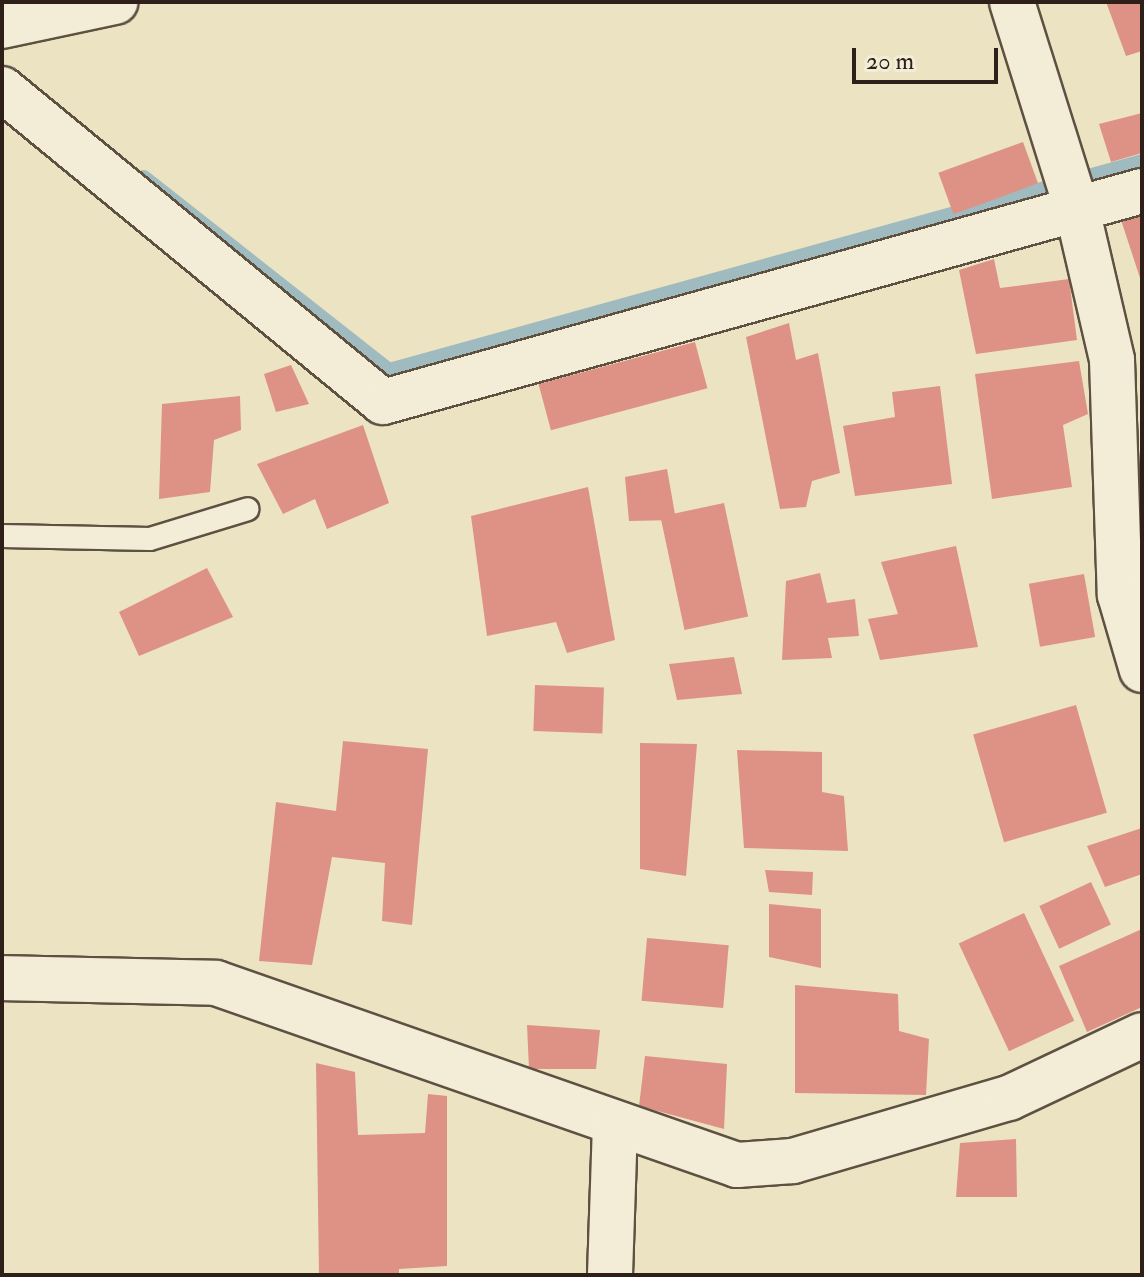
<!DOCTYPE html>
<style>
body{margin:0}
#map{position:relative;width:1144px;height:1277px;overflow:hidden;background:#ece3c2;font-family:"IM FELL Double Pica",serif}
div>[style]{position:absolute}
[style*='--x']{left:calc(var(--x)*1px);top:calc(var(--y)*1px);width:calc(var(--w)*1px);rotate:calc(var(--a)*1deg)}
.stream>*{height:14px;margin:-7px;padding:0 7px;transform-origin:7px;border-radius:7px;background:#9fbbbf}
.building>*{inset:0;background:#dd9285;transform-origin:0 0}
.roads{filter:drop-shadow(2px 0 #5e5142) drop-shadow(-2px 0 #5e5142) drop-shadow(0 2px #5e5142) drop-shadow(0 -2px #5e5142)}
.service>*{height:22px;margin:-11px;padding:0 11px;transform-origin:11px;border-radius:11px;background:#f3edd7}
.minor>*{height:44px;margin:-22px;padding:0 22px;transform-origin:22px;border-radius:22px;background:#f3edd7}
span{translate:-50% -50%;white-space:nowrap;text-align:center;line-height:1.15;-webkit-text-stroke:6px #f3edd7;paint-order:stroke}
.frame{position:absolute;inset:0;border:4px solid #2e2018;pointer-events:none}
.scale{position:absolute;left:852px;top:48px;width:146px;height:36px;box-sizing:border-box;border:4px solid #2e2018;border-top:0;padding-left:10px;font-size:24px;line-height:28px;white-space:nowrap;color:#2e2018;-webkit-text-stroke:6px #f3edd7;paint-order:stroke}
</style>
<div id="map">
<div class="stream">
<div style="--x:144;--y:177;--w:312;--a:38.2"></div>
<div style="--x:389;--y:370;--w:781;--a:-15.51"></div>
</div>
<div class="building">
<div style="clip-path:polygon(1106px 2px,1142px 2px,1142px 51px,1126px 56px)"></div>
<div style="clip-path:polygon(1142px 113px,1142px 153px,1111px 162px,1099px 124px)"></div>
<div style="left:1023px;top:142px;width:44px;height:90px;rotate:70deg"></div>
<div style="clip-path:polygon(1142px 214px,1142px 281px,1141px 281px,1121px 220px)"></div>
<div style="clip-path:polygon(994px 259px,1000px 288px,1069px 279px,1077px 340px,976px 354px,959px 270px)"></div>
<div style="clip-path:polygon(789px 323px,796px 360px,818px 353px,840px 473px,812px 481px,806px 507px,780px 509px,746px 337px)"></div>
<div style="left:695px;top:342px;width:48px;height:162px;rotate:75deg"></div>
<div style="clip-path:polygon(1079px 361px,1088px 414px,1063px 425px,1072px 487px,992px 499px,975px 374px)"></div>
<div style="clip-path:polygon(291px 365px,309px 404px,276px 412px,264px 374px)"></div>
<div style="clip-path:polygon(940px 386px,952px 484px,855px 496px,843px 426px,895px 417px,892px 392px)"></div>
<div style="clip-path:polygon(240px 396px,241px 430px,214px 440px,210px 492px,159px 499px,162px 404px)"></div>
<div style="clip-path:polygon(363px 425px,389px 503px,327px 529px,315px 499px,283px 514px,257px 464px)"></div>
<div style="clip-path:polygon(667px 469px,676px 520px,629px 521px,625px 477px)"></div>
<div style="clip-path:polygon(588px 487px,615px 640px,567px 653px,556px 622px,487px 636px,471px 516px)"></div>
<div style="left:724px;top:503px;width:116px;height:65px;rotate:78deg"></div>
<div style="clip-path:polygon(956px 546px,978px 647px,880px 660px,868px 619px,898px 614px,881px 562px)"></div>
<div style="clip-path:polygon(207px 568px,233px 617px,139px 656px,119px 612px)"></div>
<div style="clip-path:polygon(820px 573px,827px 603px,855px 599px,859px 636px,828px 638px,832px 658px,782px 660px,786px 581px)"></div>
<div style="left:1084px;top:574px;width:64px;height:56px;rotate:80deg"></div>
<div style="clip-path:polygon(734px 657px,742px 694px,677px 700px,669px 664px)"></div>
<div style="left:535px;top:685px;width:69px;height:46px;rotate:2deg"></div>
<div style="left:1076px;top:705px;width:112px;height:107px;rotate:74deg"></div>
<div style="clip-path:polygon(343px 741px,428px 749px,412px 925px,382px 921px,385px 863px,332px 857px,312px 965px,259px 961px,276px 802px,336px 811px)"></div>
<div style="clip-path:polygon(640px 743px,697px 744px,686px 876px,640px 869px)"></div>
<div style="clip-path:polygon(737px 750px,822px 752px,822px 792px,844px 796px,848px 851px,744px 848px)"></div>
<div style="clip-path:polygon(1142px 828px,1142px 874px,1105px 887px,1087px 846px)"></div>
<div style="clip-path:polygon(765px 870px,813px 872px,812px 895px,769px 892px)"></div>
<div style="left:1091px;top:882px;width:47px;height:57px;rotate:65deg"></div>
<div style="clip-path:polygon(769px 904px,821px 909px,821px 968px,769px 957px)"></div>
<div style="left:1024px;top:913px;width:119px;height:72px;rotate:65deg"></div>
<div style="clip-path:polygon(1142px 929px,1142px 1007px,1087px 1032px,1059px 966px)"></div>
<div style="left:647px;top:938px;width:82px;height:63px;rotate:5deg"></div>
<div style="clip-path:polygon(795px 985px,898px 994px,899px 1031px,929px 1039px,926px 1095px,795px 1093px)"></div>
<div style="clip-path:polygon(527px 1025px,600px 1030px,596px 1069px,529px 1069px)"></div>
<div style="clip-path:polygon(645px 1056px,727px 1064px,724px 1129px,639px 1106px)"></div>
<div style="clip-path:polygon(316px 1063px,355px 1072px,358px 1135px,425px 1133px,428px 1094px,447px 1096px,447px 1266px,399px 1269px,399px 1275px,319px 1275px)"></div>
<div style="clip-path:polygon(1016px 1139px,1017px 1197px,956px 1197px,960px 1143px)"></div>
</div>
<div class="roads">
<div class="service">
<div style="--x:2;--y:536;--w:148;--a:1.2"></div>
<div style="--x:150;--y:539;--w:102;--a:-17"></div>
</div>
<div class="minor">
<div style="--x:1012;--y:2;--w:217;--a:72.6"></div>
<div style="--x:1077;--y:209;--w:155;--a:76.9"></div>
<div style="--x:1112;--y:360;--w:235;--a:88.1"></div>
<div style="--x:1120;--y:595;--w:78;--a:73.7"></div>
<div style="--x:2;--y:26;--w:116;--a:-12"></div>
<div style="--x:2;--y:89;--w:493;--a:39.4"></div>
<div style="--x:383;--y:402;--w:788;--a:-15.54"></div>
<div style="--x:2;--y:978;--w:214;--a:1.3"></div>
<div style="--x:216;--y:983;--w:552;--a:19.26"></div>
<div style="--x:737;--y:1165;--w:56;--a:-4.1"></div>
<div style="--x:793;--y:1161;--w:225;--a:-16.3"></div>
<div style="--x:1009;--y:1098;--w:147;--a:-25.3"></div>
<div style="--x:610;--y:1275;--w:150;--a:-88.1"></div>
</div>
</div>
<div class="frame"></div>
<div class="scale">20 m</div>
</div>
